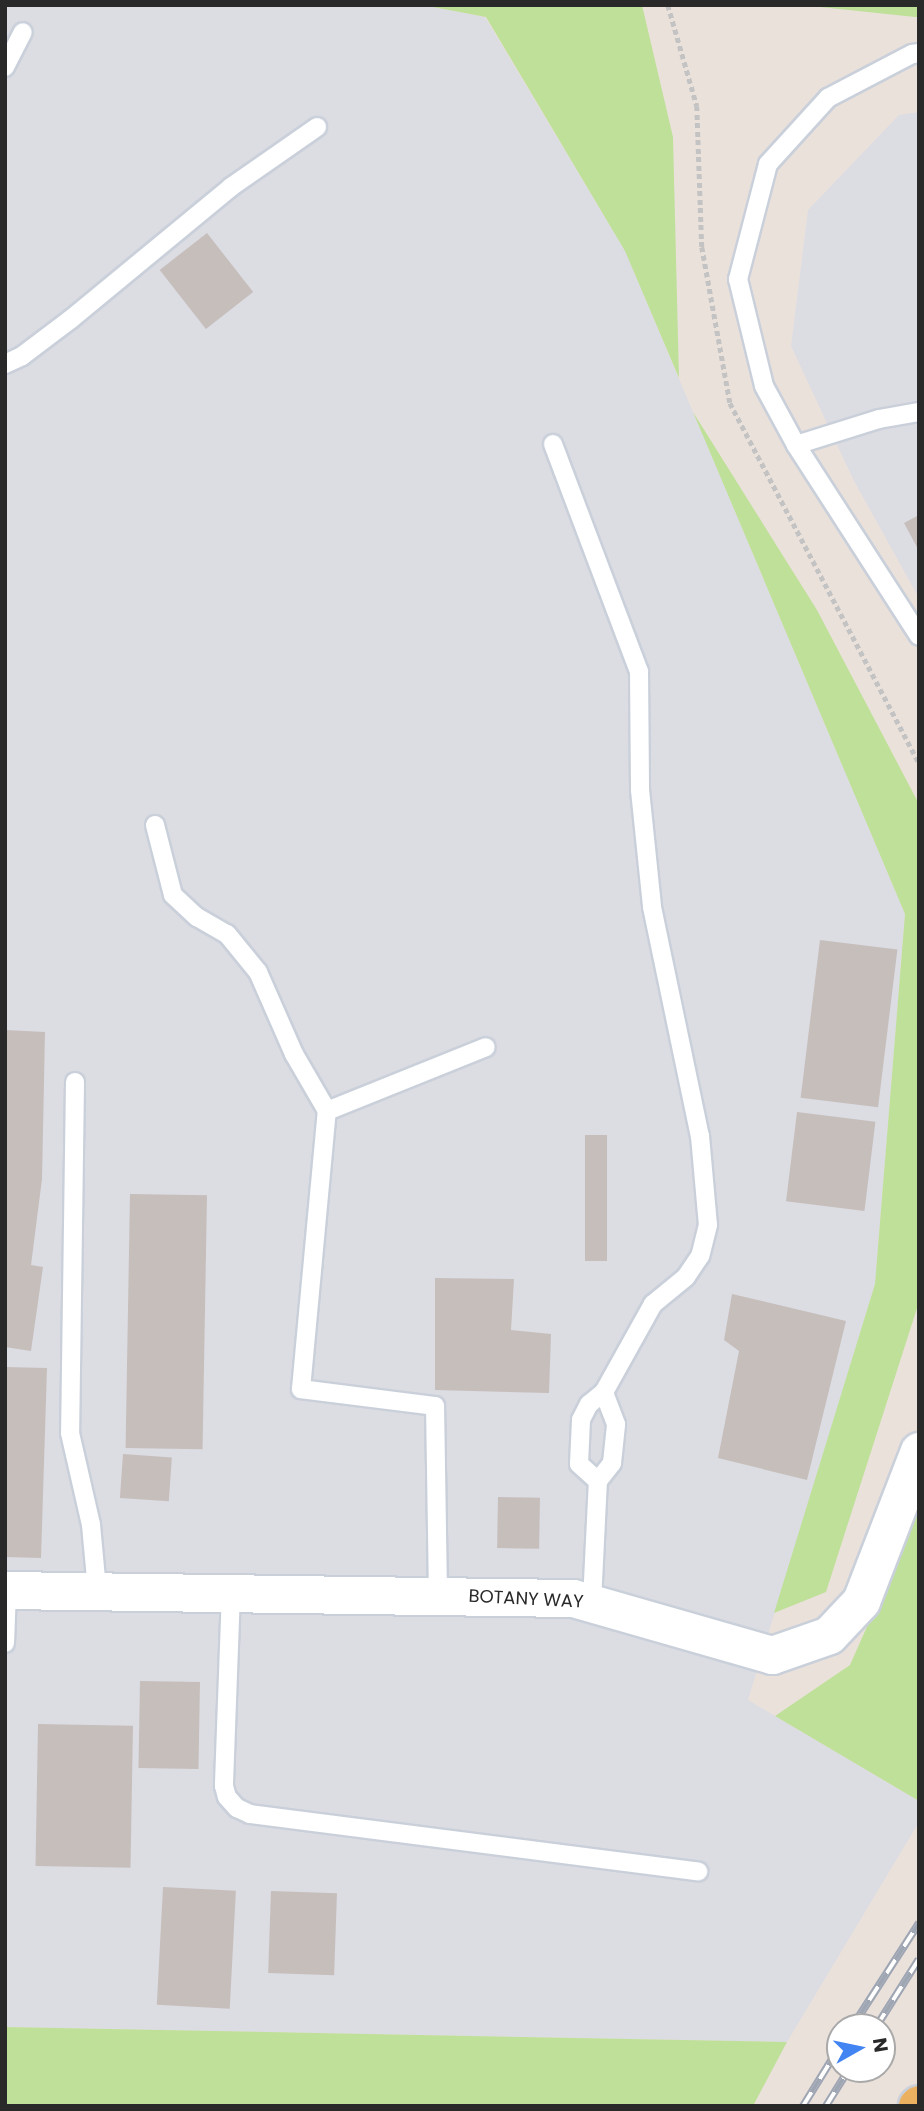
<!DOCTYPE html>
<style>
body{margin:0}
#map{position:relative;width:924px;height:2111px;overflow:hidden;background:#ebe1db;font-family:Poppins,sans-serif}
div>[style]{position:absolute}
[style*='--x']{left:calc(var(--x)*1px);top:calc(var(--y)*1px);width:calc(var(--w)*1px);rotate:calc(var(--a)*1deg)}
.industrial>*{inset:0;background:#dcdce3}
.green>*{inset:0;background:#bfe099}
.building>*{inset:0;background:#c6bebb;transform-origin:0 0}
.path>*{height:4.5px;margin-top:-2.25px;transform-origin:0;background:repeating-linear-gradient(90deg,#c3c3c3 0 5px,transparent 0 8.5px)}
.roads{filter:drop-shadow(2px 0 #cad0da) drop-shadow(-2px 0 #cad0da) drop-shadow(0 2px #cad0da) drop-shadow(0 -2px #cad0da)}
.lane>*{height:18px;margin:-9px;padding:0 9px;transform-origin:9px;border-radius:9px;background:#fff}
.street>*{height:37px;margin:-18.5px;padding:0 18.5px;transform-origin:18.5px;border-radius:18.5px;background:#fff}
.primary>*{height:38px;margin:-19px;padding:0 19px;transform-origin:19px;border-radius:19px;background:#ebb060}
.rail>*{height:8px;margin-top:-4px;transform-origin:0;background:repeating-linear-gradient(90deg,#fff 0 16px,#9ea5b3 0 32px);box-sizing:border-box;border-block:2px solid #9ea5b3}
span{translate:-50% -50%;white-space:nowrap;text-align:center;line-height:1.15;-webkit-text-stroke:6px #fff;paint-order:stroke}
.street-label{font-size:18px;color:#292929}
.frame{position:absolute;inset:0;border:7px solid #292929;pointer-events:none}
.north{position:absolute;left:826px;top:2013px;width:70px;height:70px;box-sizing:border-box;background:#fff;border:2px solid #a9a9a9;border-radius:50%;rotate:81deg;font-size:19px;font-weight:700;line-height:28px;text-align:center;color:#292929}
.north::after{content:'';display:block;margin:auto;width:24px;height:32px;background:#4184f2;clip-path:polygon(50% 0,100% 100%,50% 72%,0 100%)}
</style>
<div id="map">
<div class="industrial">
<div style="clip-path:polygon(5px 5px,422px 5px,485px 17px,625px 251px,905px 914px,875px 1284px,748px 1700px,919px 1801px,919px 1822px,787px 2042px,5px 2027px)"></div>
<div style="clip-path:polygon(919px 112px,919px 598px,853px 479px,791px 346px,808px 210px,899px 115px)"></div>
</div>
<div class="green">
<div style="clip-path:polygon(422px 5px,642px 5px,673px 137px,679px 378px,625px 251px,486px 17px)"></div>
<div style="clip-path:polygon(801px 5px,919px 5px,919px 17px,915px 17px)"></div>
<div style="clip-path:polygon(693px 412px,817px 610px,919px 804px,919px 1302px,826px 1592px,774px 1613px,875px 1284px,905px 914px)"></div>
<div style="clip-path:polygon(919px 1509px,919px 1801px,775px 1716px,850px 1665px)"></div>
<div style="clip-path:polygon(5px 2027px,787px 2042px,753px 2106px,5px 2106px)"></div>
</div>
<div class="building">
<div style="left:207px;top:233px;width:75px;height:60px;rotate:52deg"></div>
<div style="clip-path:polygon(919px 515px,919px 551px,904px 523px)"></div>
<div style="left:820px;top:940px;width:78px;height:159px;rotate:7deg"></div>
<div style="clip-path:polygon(5px 1030px,45px 1032px,42px 1179px,31px 1265px,43px 1267px,31px 1351px,5px 1347px)"></div>
<div style="left:797px;top:1112px;width:79px;height:90px;rotate:7deg"></div>
<div style="left:585px;top:1135px;width:22px;height:126px"></div>
<div style="left:130px;top:1194px;width:77px;height:254px;rotate:1deg"></div>
<div style="clip-path:polygon(435px 1278px,514px 1279px,511px 1330px,551px 1334px,549px 1393px,435px 1390px)"></div>
<div style="clip-path:polygon(732px 1294px,846px 1321px,807px 1480px,718px 1458px,739px 1351px,724px 1340px)"></div>
<div style="clip-path:polygon(5px 1367px,47px 1368px,41px 1558px,5px 1557px)"></div>
<div style="left:123px;top:1454px;width:49px;height:44px;rotate:4deg"></div>
<div style="left:498px;top:1497px;width:42px;height:51px;rotate:1deg"></div>
<div style="left:140px;top:1681px;width:60px;height:87px;rotate:1deg"></div>
<div style="left:38px;top:1724px;width:95px;height:142px;rotate:1deg"></div>
<div style="left:163px;top:1887px;width:73px;height:118px;rotate:3deg"></div>
<div style="left:271px;top:1891px;width:66px;height:82px;rotate:2deg"></div>
</div>
<div class="path">
<div style="--x:668;--y:5;--w:105;--a:74"></div>
<div style="--x:697;--y:106;--w:141;--a:88"></div>
<div style="--x:702;--y:247;--w:158;--a:79.8"></div>
<div style="--x:730;--y:403;--w:407;--a:62.3"></div>
</div>
<div class="roads">
<div class="lane">
<div style="--x:919;--y:53;--w:7;--a:172"></div>
<div style="--x:912;--y:54;--w:95;--a:152.4"></div>
<div style="--x:828;--y:98;--w:89;--a:132.3"></div>
<div style="--x:768;--y:164;--w:119;--a:104.6"></div>
<div style="--x:738;--y:279;--w:110;--a:76.3"></div>
<div style="--x:764;--y:386;--w:67;--a:61.5"></div>
<div style="--x:796;--y:445;--w:227;--a:57.2"></div>
<div style="--x:5;--y:67;--w:39;--a:-63"></div>
<div style="--x:5;--y:364;--w:19;--a:-25"></div>
<div style="--x:22;--y:356;--w:61;--a:-37.1"></div>
<div style="--x:71;--y:319;--w:207;--a:-39.5"></div>
<div style="--x:231;--y:187;--w:105;--a:-34.9"></div>
<div style="--x:553;--y:444;--w:243;--a:69.3"></div>
<div style="--x:639;--y:671;--w:119;--a:89.5"></div>
<div style="--x:640;--y:790;--w:118;--a:84.1"></div>
<div style="--x:652;--y:907;--w:234;--a:78.2"></div>
<div style="--x:700;--y:1136;--w:89;--a:84.9"></div>
<div style="--x:708;--y:1225;--w:32;--a:104"></div>
<div style="--x:700;--y:1256;--w:25;--a:124"></div>
<div style="--x:686;--y:1277;--w:43;--a:140.7"></div>
<div style="--x:653;--y:1304;--w:101;--a:119.1"></div>
<div style="--x:604;--y:1392;--w:19;--a:141"></div>
<div style="--x:589;--y:1404;--w:18;--a:117"></div>
<div style="--x:581;--y:1420;--w:44;--a:92.6"></div>
<div style="--x:579;--y:1464;--w:25;--a:42"></div>
<div style="--x:796;--y:445;--w:87;--a:-17.4"></div>
<div style="--x:879;--y:419;--w:41;--a:-9.9"></div>
<div style="--x:155;--y:825;--w:72;--a:75.6"></div>
<div style="--x:173;--y:895;--w:33;--a:43"></div>
<div style="--x:197;--y:917;--w:34;--a:30"></div>
<div style="--x:227;--y:934;--w:49;--a:50.8"></div>
<div style="--x:258;--y:972;--w:90;--a:66.3"></div>
<div style="--x:294;--y:1054;--w:66;--a:59.9"></div>
<div style="--x:75;--y:1082;--w:351;--a:90.8"></div>
<div style="--x:70;--y:1433;--w:94;--a:77.1"></div>
<div style="--x:91;--y:1525;--w:65;--a:84.7"></div>
<div style="--x:231;--y:1592;--w:194;--a:92.1"></div>
<div style="--x:224;--y:1786;--w:11;--a:75"></div>
<div style="--x:227;--y:1797;--w:15;--a:48"></div>
<div style="--x:237;--y:1808;--w:14;--a:25"></div>
<div style="--x:250;--y:1814;--w:452;--a:7.3"></div>
<div style="--x:438;--y:1595;--w:189;--a:-90.9"></div>
<div style="--x:435;--y:1406;--w:135;--a:-172.8"></div>
<div style="--x:301;--y:1389;--w:279;--a:-84.7"></div>
<div style="--x:327;--y:1111;--w:171;--a:-21.9"></div>
<div style="--x:592;--y:1602;--w:121;--a:-87.2"></div>
<div style="--x:598;--y:1481;--w:23;--a:-52"></div>
<div style="--x:612;--y:1463;--w:39;--a:-84"></div>
<div style="--x:616;--y:1424;--w:34;--a:-111"></div>
<div style="--x:5;--y:1643;--w:53;--a:-87.8"></div>
</div>
<div class="street">
<div style="--x:5;--y:1590;--w:568;--a:0.81"></div>
<div style="--x:573;--y:1598;--w:207;--a:16"></div>
<div style="--x:772;--y:1655;--w:60;--a:-19.3"></div>
<div style="--x:829;--y:1635;--w:47;--a:-46.7"></div>
<div style="--x:861;--y:1601;--w:161;--a:-68.9"></div>
</div>
<div class="primary">
<div style="--x:918;--y:2106;--w:1;--a:-45"></div>
</div>
</div>
<div class="rail">
<div style="--x:852;--y:2027;--w:124;--a:-57.2"></div>
<div style="--x:876;--y:2027;--w:80;--a:-57.7"></div>
<div style="--x:803;--y:2106;--w:70;--a:-58.3"></div>
<div style="--x:826;--y:2106;--w:44;--a:-58.1"></div>
</div>
<div class="street-label">
<span style="left:526px;top:1599px;rotate:3deg">BOTANY WAY</span>
</div>
<div class="frame"></div>
<div class="north">N</div>
</div>
